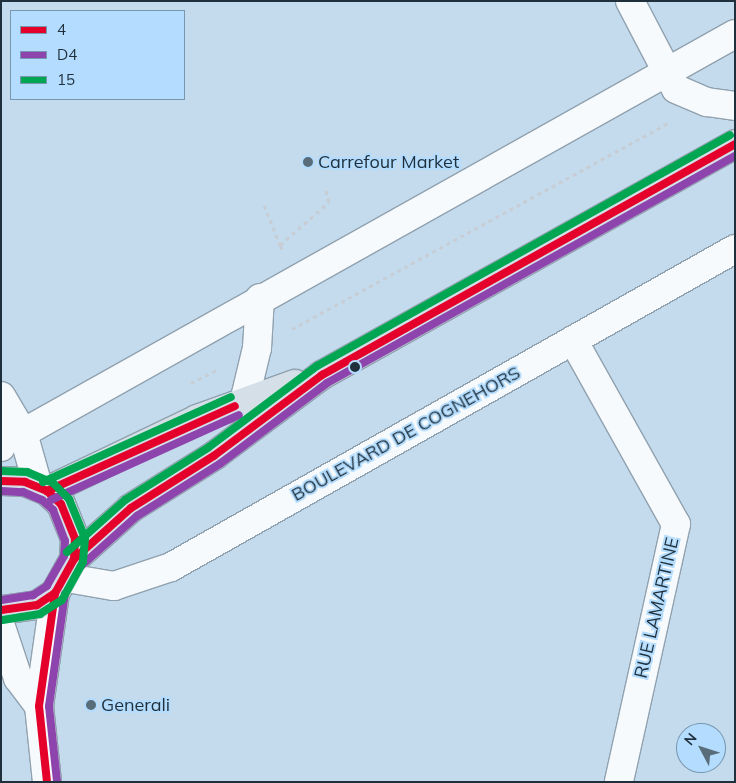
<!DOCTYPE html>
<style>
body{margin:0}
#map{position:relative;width:736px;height:783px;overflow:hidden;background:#c4dbed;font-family:Mulish,sans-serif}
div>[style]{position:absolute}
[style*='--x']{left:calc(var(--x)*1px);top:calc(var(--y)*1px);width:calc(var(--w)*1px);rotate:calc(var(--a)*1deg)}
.path>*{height:3px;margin-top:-1.5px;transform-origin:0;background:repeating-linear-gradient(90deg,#c7cdd4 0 4px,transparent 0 8px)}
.roads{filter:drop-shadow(1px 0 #90a1af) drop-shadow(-1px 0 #90a1af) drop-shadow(0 1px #90a1af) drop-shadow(0 -1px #90a1af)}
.minor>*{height:28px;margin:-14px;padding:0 14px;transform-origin:14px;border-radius:14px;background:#f6fafc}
.tertiary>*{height:28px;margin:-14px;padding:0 14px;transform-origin:14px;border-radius:14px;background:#f6fafc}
.primary>*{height:28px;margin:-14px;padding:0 14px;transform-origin:14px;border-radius:14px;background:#d4dfe7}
.bus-1>*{height:8px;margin:-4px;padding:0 4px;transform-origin:4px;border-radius:4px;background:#e4002b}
.bus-2>*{height:8px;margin:-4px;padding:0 4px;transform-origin:4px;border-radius:4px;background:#8e44ad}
.bus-3>*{height:8px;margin:-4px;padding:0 4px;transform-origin:4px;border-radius:4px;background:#00a651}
.dots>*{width:14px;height:14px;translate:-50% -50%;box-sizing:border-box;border:2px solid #b3dcfe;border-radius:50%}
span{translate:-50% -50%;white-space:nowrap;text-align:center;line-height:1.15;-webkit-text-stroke:4px #b3dcfe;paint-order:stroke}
.poi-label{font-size:18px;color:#1f303c}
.left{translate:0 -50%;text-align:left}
.street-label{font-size:18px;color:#1f303c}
.frame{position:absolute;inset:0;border:2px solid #1f303c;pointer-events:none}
.legend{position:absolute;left:10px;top:10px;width:175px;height:90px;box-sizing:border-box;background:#b3dcfe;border:1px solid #7897b0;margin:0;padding:6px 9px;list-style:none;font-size:15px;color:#1f303c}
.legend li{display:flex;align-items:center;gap:10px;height:25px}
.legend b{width:25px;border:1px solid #7897b0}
.north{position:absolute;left:676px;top:723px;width:50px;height:50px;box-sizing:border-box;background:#b3dcfe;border:1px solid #7897b0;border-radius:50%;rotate:310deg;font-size:14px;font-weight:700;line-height:20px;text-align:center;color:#1f303c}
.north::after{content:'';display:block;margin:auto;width:18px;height:22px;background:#596c7a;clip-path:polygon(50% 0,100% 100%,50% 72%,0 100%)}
</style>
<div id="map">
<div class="path">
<div style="--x:264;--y:205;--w:43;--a:68.2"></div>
<div style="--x:282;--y:249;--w:4;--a:-117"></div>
<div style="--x:280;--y:245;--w:65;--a:-41.3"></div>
<div style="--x:329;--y:202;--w:16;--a:-105"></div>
<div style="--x:292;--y:329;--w:431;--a:-28.7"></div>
<div style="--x:191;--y:383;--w:30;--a:-27"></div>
</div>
<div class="roads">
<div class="minor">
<div style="--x:630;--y:1;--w:99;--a:62.4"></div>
<div style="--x:676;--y:89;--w:34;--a:23"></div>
<div style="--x:707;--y:102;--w:28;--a:8"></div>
<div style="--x:573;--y:340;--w:211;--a:60.8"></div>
<div style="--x:676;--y:524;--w:264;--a:102.5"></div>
<div style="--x:244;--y:402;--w:56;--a:-76.5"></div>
<div style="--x:257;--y:348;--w:50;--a:-86.6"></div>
<div style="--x:1;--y:437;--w:22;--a:-10"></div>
<div style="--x:23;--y:433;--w:816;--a:-29.27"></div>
<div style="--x:67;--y:578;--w:48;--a:9.7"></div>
<div style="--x:114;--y:586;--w:60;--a:-18.4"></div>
<div style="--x:171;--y:567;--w:647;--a:-29.42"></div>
</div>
<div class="tertiary">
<div style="--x:1;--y:396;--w:43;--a:59.3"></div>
<div style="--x:23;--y:433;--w:55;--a:74.2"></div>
<div style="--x:1;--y:443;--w:4;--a:90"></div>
<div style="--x:1;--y:627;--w:54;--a:71.6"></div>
<div style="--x:18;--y:678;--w:35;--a:53"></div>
<div style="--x:47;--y:782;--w:76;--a:-96"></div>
<div style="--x:39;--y:706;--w:114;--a:-81.9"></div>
</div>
<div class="primary">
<div style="--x:1;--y:481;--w:24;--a:2"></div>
<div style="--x:25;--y:482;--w:24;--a:22"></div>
<div style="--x:47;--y:491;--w:19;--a:43"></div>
<div style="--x:61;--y:504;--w:38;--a:68"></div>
<div style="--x:75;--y:539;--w:20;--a:93"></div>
<div style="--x:74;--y:559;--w:39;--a:119"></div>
<div style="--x:55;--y:593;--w:22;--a:146"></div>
<div style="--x:37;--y:605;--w:36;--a:172"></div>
<div style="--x:47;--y:491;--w:166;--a:-25.6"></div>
<div style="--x:197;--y:419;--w:104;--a:-19.7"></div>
<div style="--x:74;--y:559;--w:76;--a:-41.8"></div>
<div style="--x:131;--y:508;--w:99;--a:-32.2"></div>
<div style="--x:215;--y:455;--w:134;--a:-36.8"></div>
<div style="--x:322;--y:375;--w:473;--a:-29.2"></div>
</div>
</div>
<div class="bus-1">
<div style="--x:1;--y:481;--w:24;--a:2"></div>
<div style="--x:25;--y:482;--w:24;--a:22"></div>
<div style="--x:47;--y:491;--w:19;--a:43"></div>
<div style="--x:61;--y:504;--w:38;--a:68"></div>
<div style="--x:75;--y:539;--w:20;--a:93"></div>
<div style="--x:74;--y:559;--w:39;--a:119"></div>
<div style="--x:55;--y:593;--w:22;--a:146"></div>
<div style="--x:37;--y:605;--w:36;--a:172"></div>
<div style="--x:47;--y:491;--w:206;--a:-24.3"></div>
<div style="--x:74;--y:559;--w:76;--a:-41.8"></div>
<div style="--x:131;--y:508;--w:99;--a:-32.2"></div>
<div style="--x:215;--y:455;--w:134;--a:-36.8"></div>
<div style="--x:322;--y:375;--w:473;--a:-29.2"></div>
<div style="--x:47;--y:782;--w:76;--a:-96"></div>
<div style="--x:39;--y:706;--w:114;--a:-81.9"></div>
</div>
<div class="bus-2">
<div style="--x:1;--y:491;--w:22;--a:3"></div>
<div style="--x:23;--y:492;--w:21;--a:23"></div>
<div style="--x:42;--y:500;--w:15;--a:42"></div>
<div style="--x:53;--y:510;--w:33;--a:69"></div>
<div style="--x:65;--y:541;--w:15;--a:94"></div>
<div style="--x:64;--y:556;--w:34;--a:120"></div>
<div style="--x:47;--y:586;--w:17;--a:147"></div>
<div style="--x:33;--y:595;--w:32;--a:171"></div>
<div style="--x:51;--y:500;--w:206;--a:-24.3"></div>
<div style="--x:81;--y:566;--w:75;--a:-41.8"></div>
<div style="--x:137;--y:516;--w:99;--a:-32.2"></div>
<div style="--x:221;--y:463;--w:133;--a:-37"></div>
<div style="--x:327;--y:383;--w:467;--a:-29.1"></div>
<div style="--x:57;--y:781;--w:75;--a:-96.1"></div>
<div style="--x:49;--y:706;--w:113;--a:-81.9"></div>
</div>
<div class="bus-3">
<div style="--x:1;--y:471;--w:26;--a:2"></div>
<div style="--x:27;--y:472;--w:28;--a:23"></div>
<div style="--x:53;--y:483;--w:23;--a:45"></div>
<div style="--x:69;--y:499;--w:42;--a:67.7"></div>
<div style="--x:85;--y:538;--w:24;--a:95"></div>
<div style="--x:83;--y:562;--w:43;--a:118.9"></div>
<div style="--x:62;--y:600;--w:26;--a:148"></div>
<div style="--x:40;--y:614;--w:38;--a:171"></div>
<div style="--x:43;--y:482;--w:206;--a:-24.3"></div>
<div style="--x:67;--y:552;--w:78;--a:-41.9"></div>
<div style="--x:125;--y:500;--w:99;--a:-32.2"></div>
<div style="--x:209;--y:447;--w:135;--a:-36.9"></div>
<div style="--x:317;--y:366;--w:473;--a:-29.2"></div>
</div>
<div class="dots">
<div style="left:308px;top:162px;background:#596c7a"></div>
<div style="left:355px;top:367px;background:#1f303c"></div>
<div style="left:91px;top:705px;background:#596c7a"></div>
</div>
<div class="poi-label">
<span class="left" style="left:318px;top:162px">Carrefour Market</span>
<span class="left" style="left:101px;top:705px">Generali</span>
</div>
<div class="street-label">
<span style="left:406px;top:434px;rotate:-29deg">BOULEVARD DE COGNEHORS</span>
<span style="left:657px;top:608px;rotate:-77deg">RUE LAMARTINE</span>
</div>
<div class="frame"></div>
<ul class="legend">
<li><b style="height:6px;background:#e4002b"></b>4</li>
<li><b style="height:6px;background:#8e44ad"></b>D4</li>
<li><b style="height:6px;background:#00a651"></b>15</li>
</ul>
<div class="north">N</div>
</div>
